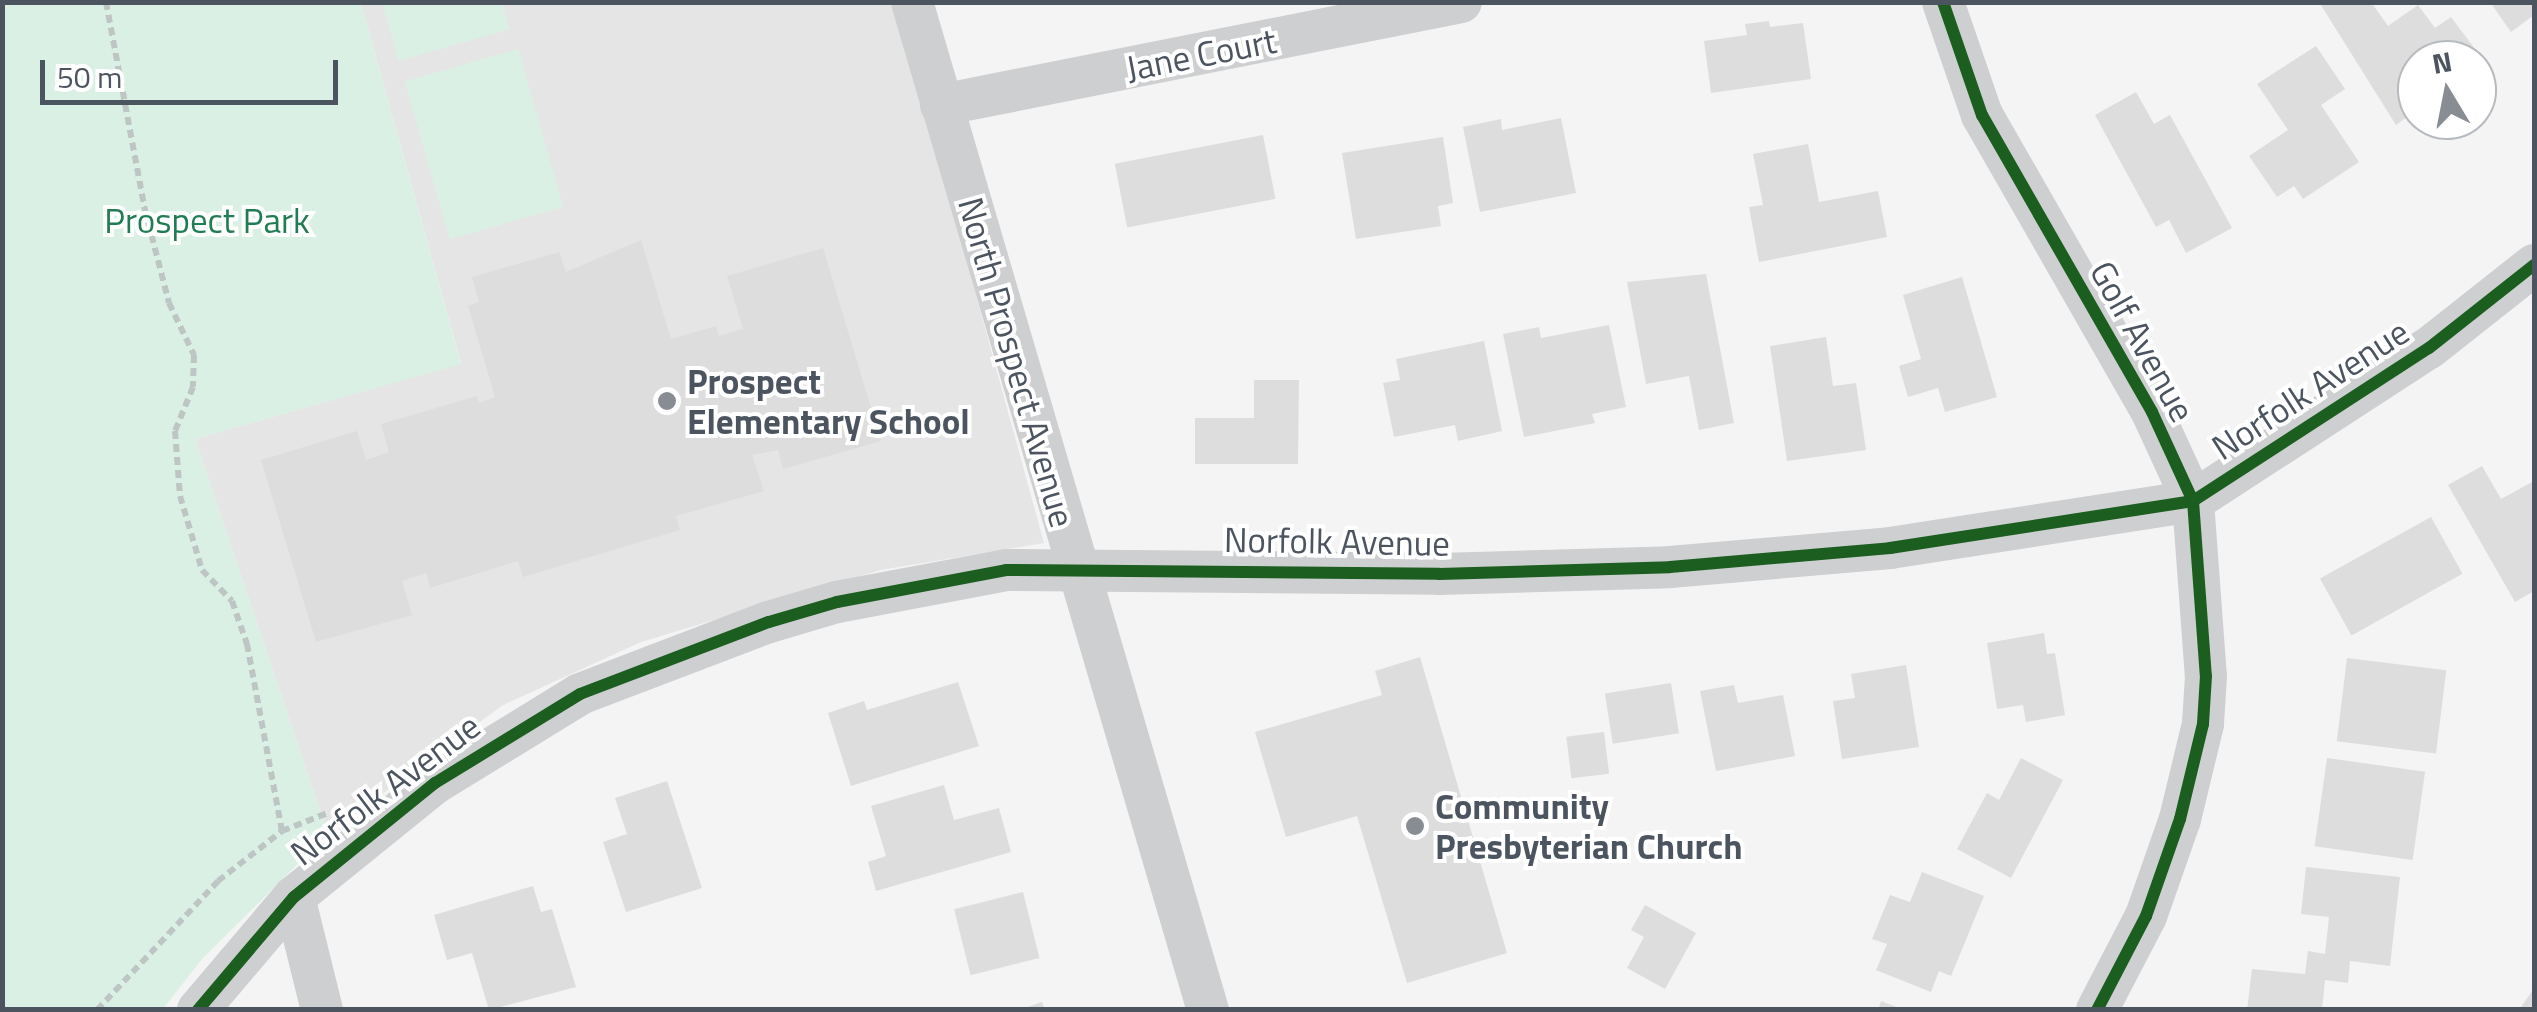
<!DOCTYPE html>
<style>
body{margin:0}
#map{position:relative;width:2537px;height:1012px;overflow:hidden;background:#f4f4f4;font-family:"Titillium Web",sans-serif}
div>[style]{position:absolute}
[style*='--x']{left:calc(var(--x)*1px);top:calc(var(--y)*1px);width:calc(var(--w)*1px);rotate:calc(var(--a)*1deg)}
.education>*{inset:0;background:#e6e5e5}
.green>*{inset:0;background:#dbf0e4;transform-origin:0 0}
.building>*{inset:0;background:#ddddde;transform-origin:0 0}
.path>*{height:6px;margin-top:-3px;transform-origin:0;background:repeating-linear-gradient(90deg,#bdc6c4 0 8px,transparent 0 13px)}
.street>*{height:42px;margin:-21px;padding:0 21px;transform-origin:21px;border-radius:21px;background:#cecfd1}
.cycleway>*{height:12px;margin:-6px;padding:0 6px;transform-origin:6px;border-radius:6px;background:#1b5e20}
.dots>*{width:28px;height:28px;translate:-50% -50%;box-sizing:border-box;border:5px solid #fff;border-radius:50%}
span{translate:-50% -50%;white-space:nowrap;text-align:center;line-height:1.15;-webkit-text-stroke:8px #fff;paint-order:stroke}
.street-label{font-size:35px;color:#4c555f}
.park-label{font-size:35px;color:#207c52}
.poi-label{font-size:35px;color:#4c555f;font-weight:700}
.left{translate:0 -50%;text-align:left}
.frame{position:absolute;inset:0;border:5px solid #4c555f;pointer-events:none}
.north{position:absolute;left:2397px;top:40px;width:100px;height:100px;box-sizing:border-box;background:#fff;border:2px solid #b7bbbf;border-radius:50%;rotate:350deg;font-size:28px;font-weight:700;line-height:40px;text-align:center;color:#4c555f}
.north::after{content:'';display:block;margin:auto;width:35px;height:45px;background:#878d93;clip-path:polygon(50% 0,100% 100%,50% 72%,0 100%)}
.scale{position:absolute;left:40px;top:60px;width:298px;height:45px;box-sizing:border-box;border:5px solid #4c555f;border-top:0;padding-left:12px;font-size:30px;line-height:35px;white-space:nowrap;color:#4c555f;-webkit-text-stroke:8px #fff;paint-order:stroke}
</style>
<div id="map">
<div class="education">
<div style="clip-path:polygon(361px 3px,896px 3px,1044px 543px,881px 570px,641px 642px,503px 705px,328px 834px,195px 439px,461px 363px)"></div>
</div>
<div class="green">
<div style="clip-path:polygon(2px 3px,361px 3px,461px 364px,195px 439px,328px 834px,202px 959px,163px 1009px,3px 1009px)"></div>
<div style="clip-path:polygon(382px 3px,502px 3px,510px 29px,399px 61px)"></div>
<div style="left:518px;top:49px;width:164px;height:118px;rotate:74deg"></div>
</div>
<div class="building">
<div style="clip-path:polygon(2319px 2px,2371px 2px,2388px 26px,2418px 5px,2435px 28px,2451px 17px,2484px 61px,2477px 66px,2477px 60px,2417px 60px,2417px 110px,2396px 125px)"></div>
<div style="clip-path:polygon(2490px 2px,2534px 2px,2534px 15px,2511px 32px)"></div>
<div style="clip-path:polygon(1769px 21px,1770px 27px,1803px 23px,1811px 79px,1711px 93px,1704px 41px,1747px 35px,1745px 24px)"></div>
<div style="clip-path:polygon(2316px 46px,2345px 89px,2321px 105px,2359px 162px,2303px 199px,2294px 186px,2277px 197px,2249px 156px,2288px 130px,2257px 84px)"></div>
<div style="clip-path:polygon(2136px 92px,2154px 124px,2170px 115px,2232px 228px,2186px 253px,2169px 220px,2156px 227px,2095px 115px)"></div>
<div style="clip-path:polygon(1561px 118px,1576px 193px,1480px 212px,1463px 127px,1501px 119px,1502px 130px)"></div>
<div style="left:1263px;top:135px;width:65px;height:151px;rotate:79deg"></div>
<div style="clip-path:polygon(1443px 137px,1453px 203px,1438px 206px,1441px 226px,1356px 239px,1342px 153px)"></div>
<div style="clip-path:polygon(1808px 144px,1819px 202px,1878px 191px,1887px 237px,1759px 262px,1749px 207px,1763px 205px,1753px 154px)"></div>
<div style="clip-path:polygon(641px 240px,671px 339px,716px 326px,719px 336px,743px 329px,727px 276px,823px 248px,881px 441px,783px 469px,778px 450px,752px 455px,764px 491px,676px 516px,680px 530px,523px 577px,518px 561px,430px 588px,426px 573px,402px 581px,412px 615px,316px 642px,261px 460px,357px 431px,366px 460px,389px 452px,381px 424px,477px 396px,479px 403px,495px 397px,468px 306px,479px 302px,472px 277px,559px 252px,566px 272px)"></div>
<div style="clip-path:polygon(1706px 274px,1734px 423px,1699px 430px,1689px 376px,1646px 384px,1627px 282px)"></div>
<div style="clip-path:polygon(1962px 277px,1997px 397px,1945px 412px,1938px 388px,1908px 397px,1899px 366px,1921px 359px,1903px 295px)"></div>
<div style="clip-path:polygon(1609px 325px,1626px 407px,1592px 414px,1595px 423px,1524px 437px,1503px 334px,1539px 327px,1541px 338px)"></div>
<div style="clip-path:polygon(1826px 337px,1833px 386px,1856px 383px,1866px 450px,1787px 461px,1770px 346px)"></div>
<div style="clip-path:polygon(1484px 341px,1502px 431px,1458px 441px,1455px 425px,1394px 437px,1383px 383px,1400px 380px,1396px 359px)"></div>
<div style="clip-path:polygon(1254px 380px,1299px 380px,1298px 464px,1195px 464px,1195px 418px,1254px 418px)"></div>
<div style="clip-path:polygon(2482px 466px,2501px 499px,2534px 481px,2534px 591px,2515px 602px,2448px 485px)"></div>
<div style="left:2431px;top:517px;width:65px;height:127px;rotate:61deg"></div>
<div style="clip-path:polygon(2044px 633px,2047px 654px,2055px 653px,2065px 715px,2026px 722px,2023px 705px,1997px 709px,1987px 643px)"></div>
<div style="clip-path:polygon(1420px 657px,1507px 953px,1407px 983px,1357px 816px,1286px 837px,1255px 732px,1382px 695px,1375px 671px)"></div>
<div style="left:2347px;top:658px;width:100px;height:84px;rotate:7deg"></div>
<div style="clip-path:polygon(1906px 665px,1919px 747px,1842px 759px,1833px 701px,1855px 698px,1851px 674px)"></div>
<div style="clip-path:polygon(958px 682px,979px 746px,851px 786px,828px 713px,864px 701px,867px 710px)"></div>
<div style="left:1671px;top:683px;width:51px;height:67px;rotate:81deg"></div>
<div style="clip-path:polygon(1734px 685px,1738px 703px,1783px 695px,1795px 756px,1716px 771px,1700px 691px)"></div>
<div style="left:1604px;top:732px;width:42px;height:38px;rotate:83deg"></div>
<div style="clip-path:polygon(2021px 758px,2063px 780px,2011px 878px,1957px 849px,1987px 793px,1999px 800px)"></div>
<div style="left:2327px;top:758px;width:99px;height:89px;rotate:8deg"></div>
<div style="clip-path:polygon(667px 781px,702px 888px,626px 912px,603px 842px,627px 834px,615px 798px)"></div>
<div style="clip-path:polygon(944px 785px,954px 820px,999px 808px,1011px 852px,876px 891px,868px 862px,886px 856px,871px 806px)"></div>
<div style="clip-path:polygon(2306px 867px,2400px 877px,2390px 966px,2350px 961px,2348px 983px,2325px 980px,2322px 1010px,2247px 1010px,2252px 969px,2305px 974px,2308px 951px,2325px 954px,2329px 917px,2301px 914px)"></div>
<div style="clip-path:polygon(1922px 872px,1984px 896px,1951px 976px,1939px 971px,1931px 992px,1876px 970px,1887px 944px,1872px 939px,1890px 895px,1910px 902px)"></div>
<div style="clip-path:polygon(533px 886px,541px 912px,552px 909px,576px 987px,489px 1010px,472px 953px,447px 960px,434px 915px)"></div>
<div style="left:1023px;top:892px;width:68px;height:71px;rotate:76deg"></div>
<div style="clip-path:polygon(1645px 905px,1696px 933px,1665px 989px,1627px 968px,1644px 937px,1631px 930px)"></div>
<div style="clip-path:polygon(2534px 988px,2534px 1010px,2519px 1010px)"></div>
<div style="clip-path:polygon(1881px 1001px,1902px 1009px,1902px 1010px,1878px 1010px)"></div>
<div style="clip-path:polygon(1042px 1002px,1045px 1010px,1022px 1010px,1022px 1009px)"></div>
</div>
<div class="path">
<div style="--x:106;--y:2;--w:212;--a:79.4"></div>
<div style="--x:145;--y:210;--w:96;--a:75.5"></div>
<div style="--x:169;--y:303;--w:58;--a:64.3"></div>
<div style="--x:194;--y:355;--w:32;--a:92"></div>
<div style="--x:193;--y:387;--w:48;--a:112.2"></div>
<div style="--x:175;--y:431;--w:65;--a:85.6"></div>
<div style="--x:180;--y:496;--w:77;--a:73.4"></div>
<div style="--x:202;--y:570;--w:43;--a:45.9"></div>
<div style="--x:232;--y:601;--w:46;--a:70.8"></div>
<div style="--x:247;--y:644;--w:190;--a:79.4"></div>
<div style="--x:97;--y:1010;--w:177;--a:-46.8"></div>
<div style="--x:218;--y:881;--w:81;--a:-38"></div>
<div style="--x:282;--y:831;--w:52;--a:-21.6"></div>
</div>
<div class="street">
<div style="--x:912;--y:2;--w:1051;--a:73.64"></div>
<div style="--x:1943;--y:2;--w:120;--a:71"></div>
<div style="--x:1982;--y:115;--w:342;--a:60.2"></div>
<div style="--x:2152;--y:412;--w:98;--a:65.3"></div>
<div style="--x:2193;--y:501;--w:175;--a:85.8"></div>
<div style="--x:2206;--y:676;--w:48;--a:93.6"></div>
<div style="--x:2203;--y:724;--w:98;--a:103.6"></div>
<div style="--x:2180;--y:819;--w:103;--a:109.3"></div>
<div style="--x:2146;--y:916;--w:106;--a:117.5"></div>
<div style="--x:941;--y:105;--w:530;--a:-11.2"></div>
<div style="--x:294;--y:897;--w:116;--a:76.1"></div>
<div style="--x:198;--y:1010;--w:148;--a:-49.7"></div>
<div style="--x:294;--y:897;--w:181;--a:-39"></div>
<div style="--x:435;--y:783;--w:170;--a:-31.5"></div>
<div style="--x:580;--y:694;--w:202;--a:-20.9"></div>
<div style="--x:769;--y:622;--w:71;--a:-16.4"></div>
<div style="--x:837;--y:602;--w:172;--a:-10.7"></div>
<div style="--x:1006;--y:570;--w:433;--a:0.5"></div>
<div style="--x:1439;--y:574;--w:231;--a:-1.7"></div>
<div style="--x:1670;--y:567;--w:221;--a:-4.9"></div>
<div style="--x:1890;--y:548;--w:307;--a:-8.8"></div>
<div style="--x:2193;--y:501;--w:281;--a:-33"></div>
<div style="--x:2429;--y:348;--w:134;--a:-38.3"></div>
</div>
<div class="cycleway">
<div style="--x:1943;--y:2;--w:120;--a:71"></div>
<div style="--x:1982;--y:115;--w:342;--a:60.2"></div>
<div style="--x:2152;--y:412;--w:98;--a:65.3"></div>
<div style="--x:2193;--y:501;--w:175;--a:85.8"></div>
<div style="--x:2206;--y:676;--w:48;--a:93.6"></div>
<div style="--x:2203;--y:724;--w:98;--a:103.6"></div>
<div style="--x:2180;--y:819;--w:103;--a:109.3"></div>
<div style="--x:2146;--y:916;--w:106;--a:117.5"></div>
<div style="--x:198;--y:1010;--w:148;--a:-49.7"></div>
<div style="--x:294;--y:897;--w:181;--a:-39"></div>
<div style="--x:435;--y:783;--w:170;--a:-31.5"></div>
<div style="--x:580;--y:694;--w:202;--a:-20.9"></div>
<div style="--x:769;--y:622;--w:71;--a:-16.4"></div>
<div style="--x:837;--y:602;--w:172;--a:-10.7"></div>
<div style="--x:1006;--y:570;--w:433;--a:0.5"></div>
<div style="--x:1439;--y:574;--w:231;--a:-1.7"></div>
<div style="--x:1670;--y:567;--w:221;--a:-4.9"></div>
<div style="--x:1890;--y:548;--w:307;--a:-8.8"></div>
<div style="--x:2193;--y:501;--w:281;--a:-33"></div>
<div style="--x:2429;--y:348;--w:134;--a:-38.3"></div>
</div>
<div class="dots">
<div style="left:667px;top:401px;background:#878d93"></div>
<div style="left:1415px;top:826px;background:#878d93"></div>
</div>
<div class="street-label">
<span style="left:1201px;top:54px;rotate:-11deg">Jane Court</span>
<span style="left:2143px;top:341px;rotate:61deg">Golf Avenue</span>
<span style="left:1017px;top:362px;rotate:74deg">North Prospect Avenue</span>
<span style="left:2310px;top:389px;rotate:-33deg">Norfolk Avenue</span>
<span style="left:1337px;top:541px;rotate:1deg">Norfolk Avenue</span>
<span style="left:385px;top:789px;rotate:-37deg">Norfolk Avenue</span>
</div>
<div class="park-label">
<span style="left:207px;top:220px">Prospect Park</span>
</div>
<div class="poi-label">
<span class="left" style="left:687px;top:401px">Prospect<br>Elementary School</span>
<span class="left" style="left:1435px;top:826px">Community<br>Presbyterian Church</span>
</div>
<div class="frame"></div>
<div class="north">N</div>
<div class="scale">50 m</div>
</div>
